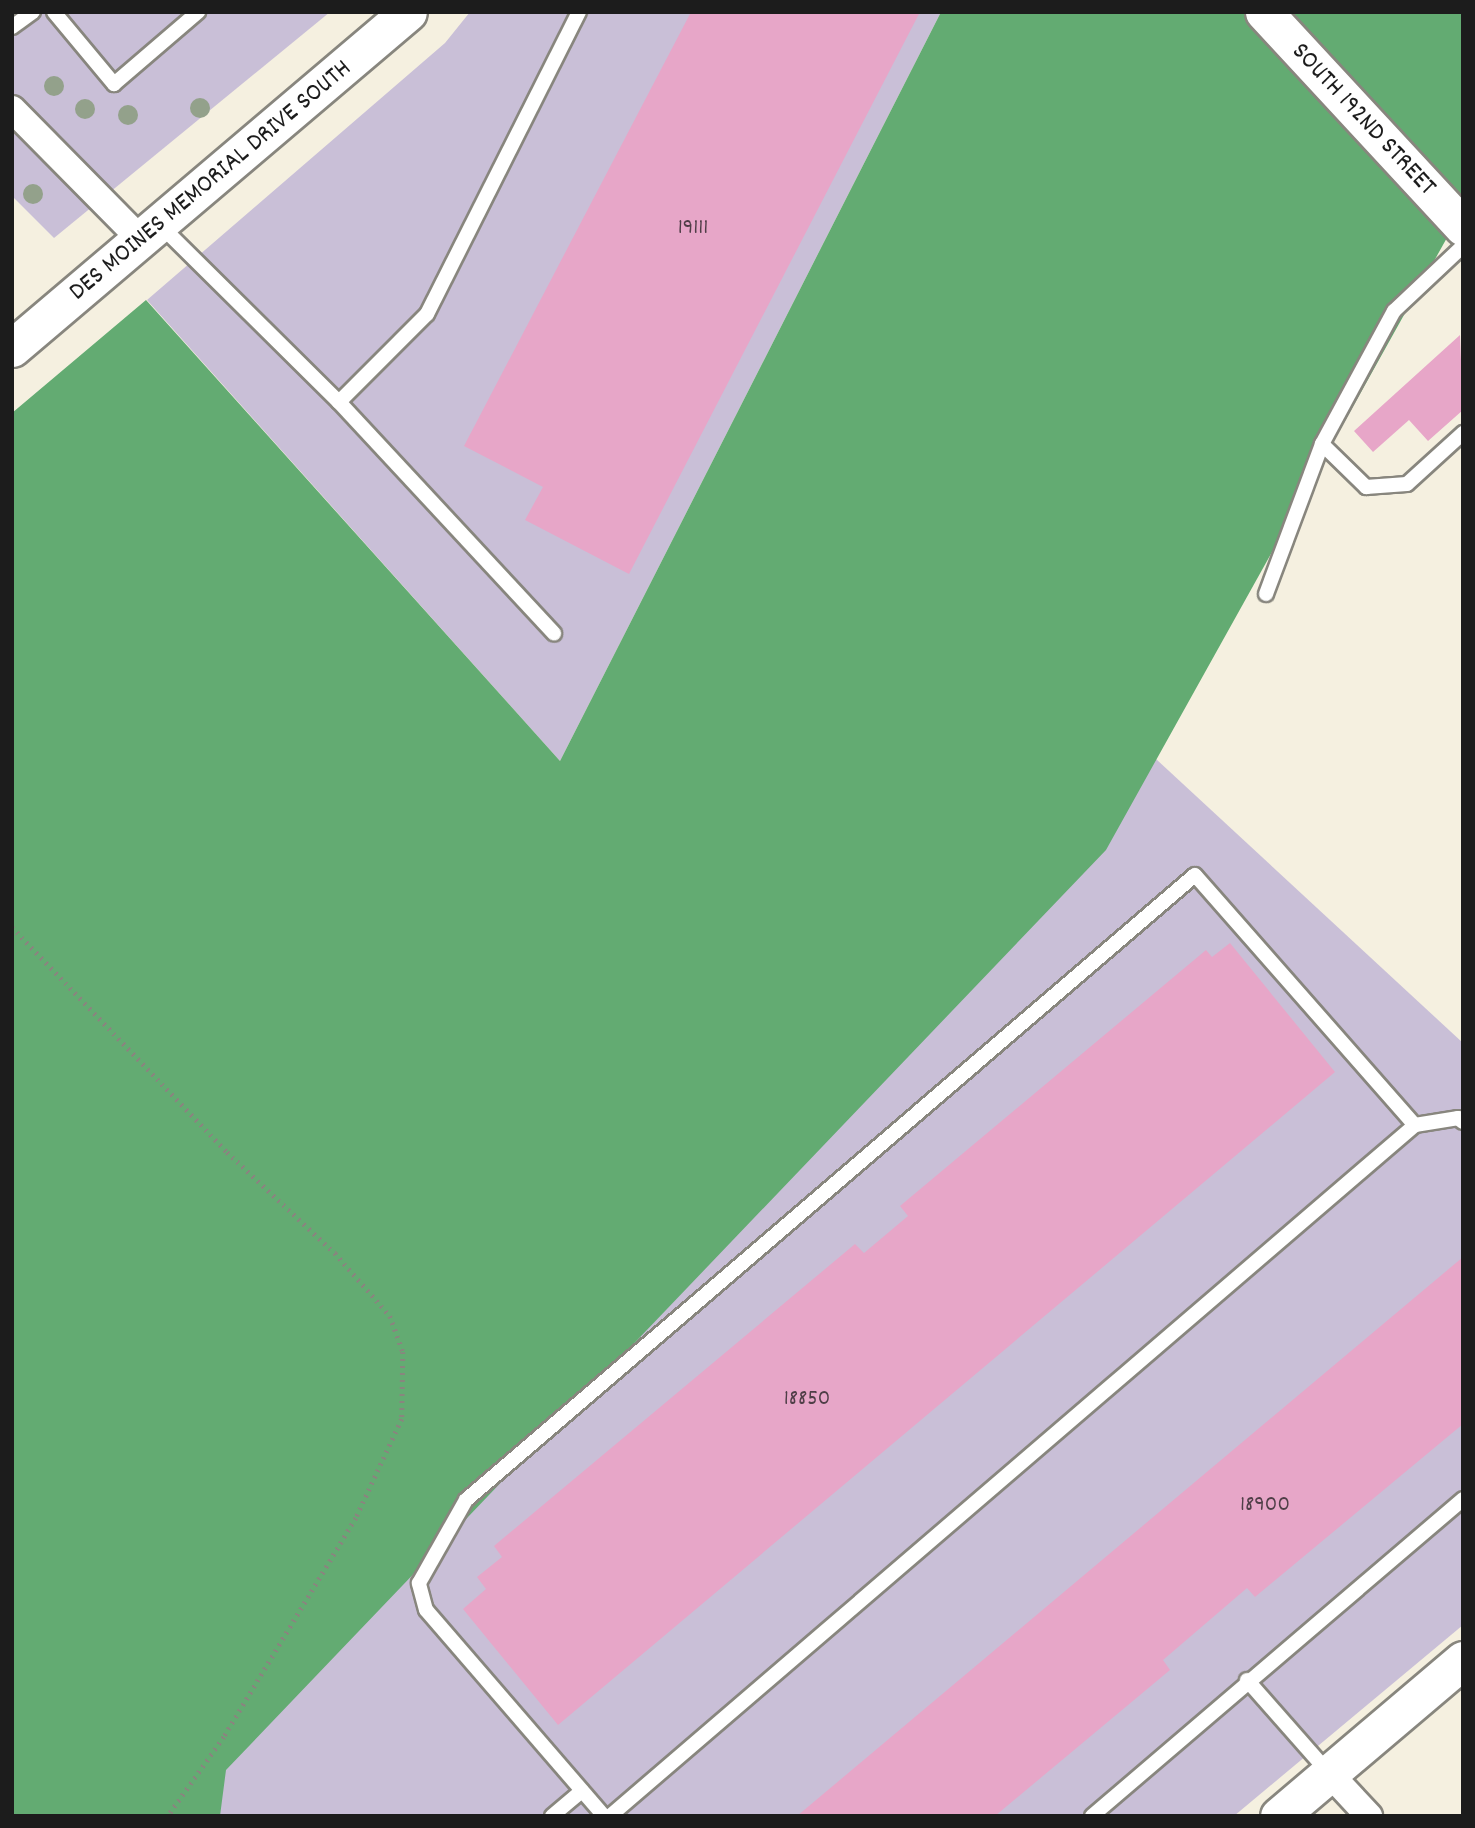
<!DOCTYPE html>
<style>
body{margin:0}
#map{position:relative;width:1475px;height:1828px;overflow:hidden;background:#f5f0e0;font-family:Dekko,sans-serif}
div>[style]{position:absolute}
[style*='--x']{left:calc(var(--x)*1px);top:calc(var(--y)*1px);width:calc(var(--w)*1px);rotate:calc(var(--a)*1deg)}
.industrial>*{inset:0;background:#c9bfd7}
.forest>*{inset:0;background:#63ab72}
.building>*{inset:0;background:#e7a6c8}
.path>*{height:4.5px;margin-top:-2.25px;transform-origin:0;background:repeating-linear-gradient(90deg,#88867e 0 2px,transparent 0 7px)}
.roads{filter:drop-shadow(2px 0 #88867e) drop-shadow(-2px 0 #88867e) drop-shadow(0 2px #88867e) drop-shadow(0 -2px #88867e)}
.lane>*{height:14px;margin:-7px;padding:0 7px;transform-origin:7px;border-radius:7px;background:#fff}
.street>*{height:26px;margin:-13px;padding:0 13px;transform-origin:13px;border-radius:13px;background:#fff}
.secondary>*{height:37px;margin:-18.5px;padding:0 18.5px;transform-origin:18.5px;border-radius:18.5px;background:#fff}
.trees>*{width:20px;height:20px;margin:-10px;border-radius:50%;background:#93a18b}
span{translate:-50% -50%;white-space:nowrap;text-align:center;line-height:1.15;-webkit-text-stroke:5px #fff;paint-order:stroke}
.number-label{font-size:23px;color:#4f3e47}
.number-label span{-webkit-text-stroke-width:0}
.street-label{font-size:26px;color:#1c1c1c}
.frame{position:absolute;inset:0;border:14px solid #1c1c1c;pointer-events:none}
</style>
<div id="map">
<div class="industrial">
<div style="clip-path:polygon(12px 12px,330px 12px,54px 238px,12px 196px)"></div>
<div style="clip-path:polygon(470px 12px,941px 12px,560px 761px,147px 300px,445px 43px)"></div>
<div style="clip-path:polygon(1156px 759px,1463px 1043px,1463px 1625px,1234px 1816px,168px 1816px,319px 1595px)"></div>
</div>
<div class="forest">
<div style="clip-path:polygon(941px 12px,1463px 12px,1463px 209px,1106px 850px,226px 1770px,220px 1816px,12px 1816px,12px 413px,146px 300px,560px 761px)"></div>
</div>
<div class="building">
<div style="clip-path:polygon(691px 12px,920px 12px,629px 574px,525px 520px,543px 487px,464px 446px)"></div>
<div style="clip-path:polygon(1460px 335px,1463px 410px,1428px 441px,1409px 420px,1373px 452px,1354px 431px)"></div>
<div style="clip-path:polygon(1230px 943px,1335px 1072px,558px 1725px,463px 1609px,486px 1589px,477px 1577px,502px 1557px,494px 1546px,855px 1244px,864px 1253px,908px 1216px,900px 1206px,1206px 950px,1212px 957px)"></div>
<div style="clip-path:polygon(1463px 1257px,1463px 1424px,1255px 1597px,1247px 1588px,1163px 1660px,1170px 1670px,995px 1816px,797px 1816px)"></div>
</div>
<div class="path">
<div style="--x:12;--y:927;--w:311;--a:46.3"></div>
<div style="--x:227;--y:1152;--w:148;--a:43.1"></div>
<div style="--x:335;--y:1253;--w:84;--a:48.9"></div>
<div style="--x:390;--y:1316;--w:38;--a:70"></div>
<div style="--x:403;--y:1352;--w:67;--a:90.9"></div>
<div style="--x:402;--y:1419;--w:109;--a:114.9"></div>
<div style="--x:356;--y:1518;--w:256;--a:121.1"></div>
<div style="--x:224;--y:1737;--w:97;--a:125.3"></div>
</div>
<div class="roads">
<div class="lane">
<div style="--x:54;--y:12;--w:94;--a:50.2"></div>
<div style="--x:114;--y:84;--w:111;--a:-40.6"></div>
<div style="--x:12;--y:27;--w:26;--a:-36"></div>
<div style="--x:160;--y:225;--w:252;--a:44.7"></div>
<div style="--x:339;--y:402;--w:124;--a:-45"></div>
<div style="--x:427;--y:314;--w:338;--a:-63.3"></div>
<div style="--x:339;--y:402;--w:316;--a:47.1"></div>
<div style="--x:1322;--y:444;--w:62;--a:44.3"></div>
<div style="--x:1366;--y:487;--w:41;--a:-4.2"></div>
<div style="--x:1407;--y:484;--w:76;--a:-42.3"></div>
<div style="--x:1266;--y:594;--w:160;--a:-69.5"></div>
<div style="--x:1322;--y:444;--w:151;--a:-61.6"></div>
<div style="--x:1394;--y:311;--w:95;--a:-43.3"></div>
<div style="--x:1247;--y:1680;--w:124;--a:48.6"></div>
<div style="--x:552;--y:1816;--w:39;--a:-40"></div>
<div style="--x:604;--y:1816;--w:272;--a:-130.8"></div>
<div style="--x:426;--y:1610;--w:28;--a:-105"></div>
<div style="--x:419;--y:1583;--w:95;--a:-60.5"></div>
<div style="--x:466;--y:1500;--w:960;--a:-40.61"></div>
<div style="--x:1195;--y:875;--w:333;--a:48.7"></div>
<div style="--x:1415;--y:1125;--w:44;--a:-9.2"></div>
<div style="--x:1458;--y:1118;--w:6;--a:39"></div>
<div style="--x:610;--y:1816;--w:1061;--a:-40.64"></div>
<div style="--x:1092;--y:1816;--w:488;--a:-40.5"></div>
</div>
<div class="street">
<div style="--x:12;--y:109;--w:185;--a:45.4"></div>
<div style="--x:1329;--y:1773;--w:59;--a:47.1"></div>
</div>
<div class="secondary">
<div style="--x:1264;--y:12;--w:293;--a:47.2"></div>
<div style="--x:12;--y:348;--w:519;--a:-40.31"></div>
<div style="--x:1279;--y:1816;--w:241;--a:-40.3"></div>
</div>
</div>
<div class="trees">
<div style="left:54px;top:86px"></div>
<div style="left:200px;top:108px"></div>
<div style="left:85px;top:109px"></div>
<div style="left:128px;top:115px"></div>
<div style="left:33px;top:194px"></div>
</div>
<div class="number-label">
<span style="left:693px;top:229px">19111</span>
<span style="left:807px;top:1400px">18850</span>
<span style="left:1265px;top:1506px">18900</span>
</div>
<div class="street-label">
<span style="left:1363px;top:120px;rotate:47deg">SOUTH 192ND STREET</span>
<span style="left:211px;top:181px;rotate:-40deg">DES MOINES MEMORIAL DRIVE SOUTH</span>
</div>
<div class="frame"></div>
</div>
